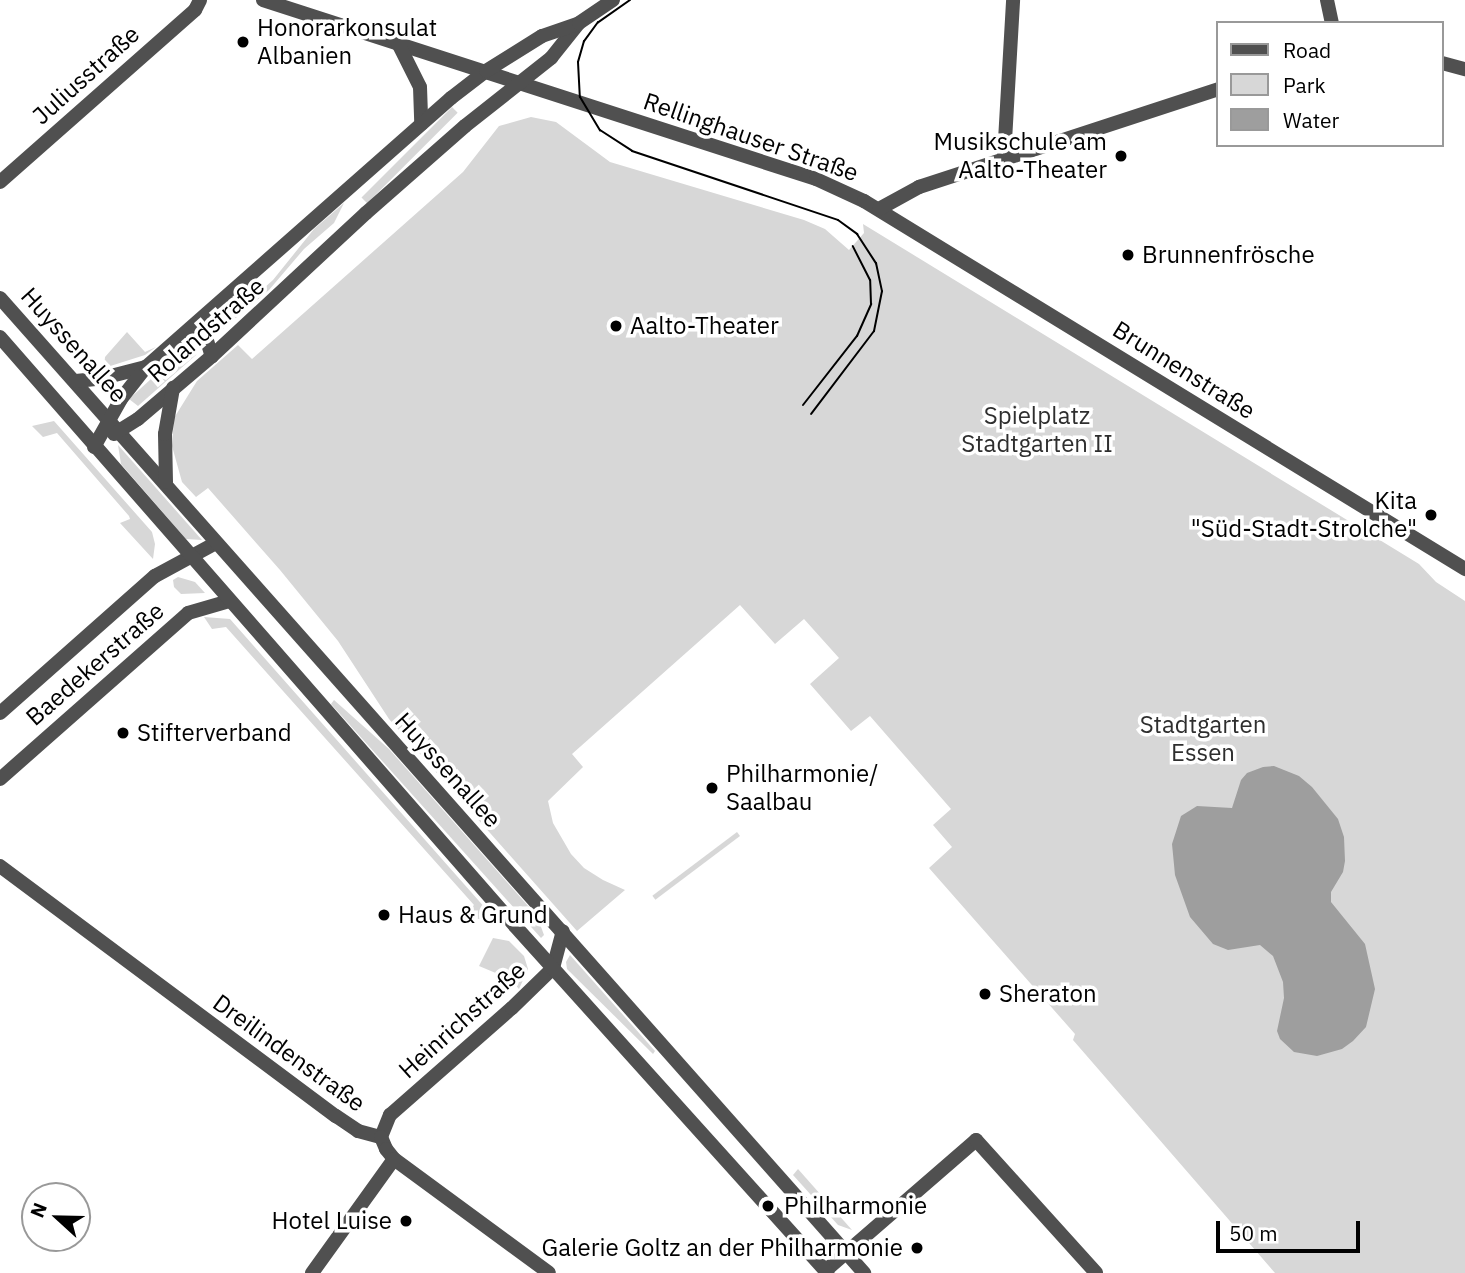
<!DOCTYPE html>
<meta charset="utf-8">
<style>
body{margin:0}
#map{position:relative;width:1465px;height:1273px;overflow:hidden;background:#fff;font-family:"IBM Plex Sans",sans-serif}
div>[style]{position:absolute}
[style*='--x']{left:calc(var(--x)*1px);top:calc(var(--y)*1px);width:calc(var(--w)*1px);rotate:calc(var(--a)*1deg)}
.green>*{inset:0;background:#d7d7d7;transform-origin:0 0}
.water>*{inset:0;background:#9e9e9e}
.minor>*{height:14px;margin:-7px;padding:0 7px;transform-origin:7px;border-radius:7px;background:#505050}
.tertiary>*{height:14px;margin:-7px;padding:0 7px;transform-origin:7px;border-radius:7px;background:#505050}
.tram>*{height:2px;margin:-1px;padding:0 1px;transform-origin:1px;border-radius:1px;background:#000}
.dots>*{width:19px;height:19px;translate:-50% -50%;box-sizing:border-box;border:4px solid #fff;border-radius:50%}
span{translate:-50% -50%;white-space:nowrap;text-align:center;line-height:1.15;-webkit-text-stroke:7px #fff;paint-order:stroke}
.poi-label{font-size:24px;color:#000}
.left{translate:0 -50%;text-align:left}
.right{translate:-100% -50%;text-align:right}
.street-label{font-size:24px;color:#000}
.park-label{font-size:24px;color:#2e2e2e}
.legend{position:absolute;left:1216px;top:21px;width:228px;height:126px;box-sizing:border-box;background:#fff;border:2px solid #999;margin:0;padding:9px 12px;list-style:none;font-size:21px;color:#000}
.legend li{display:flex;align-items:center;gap:14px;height:35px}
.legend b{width:35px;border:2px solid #999}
.north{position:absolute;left:21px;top:1182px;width:70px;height:70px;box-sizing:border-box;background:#fff;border:2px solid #999;border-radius:50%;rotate:292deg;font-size:19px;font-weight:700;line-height:28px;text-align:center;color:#000}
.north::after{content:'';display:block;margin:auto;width:24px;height:32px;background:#000;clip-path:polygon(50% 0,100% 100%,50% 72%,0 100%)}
.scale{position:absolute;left:1216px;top:1221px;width:144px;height:32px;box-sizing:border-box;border:4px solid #000;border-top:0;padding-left:9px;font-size:21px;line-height:24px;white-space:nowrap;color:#000;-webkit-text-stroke:5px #fff;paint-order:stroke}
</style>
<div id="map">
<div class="green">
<div style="left:452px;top:107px;width:8px;height:128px;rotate:45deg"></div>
<div style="clip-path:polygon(531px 117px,556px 122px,610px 162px,804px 220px,825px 229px,849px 250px,864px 233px,863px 224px,1419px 564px,1436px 582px,1465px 601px,1465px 1273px,1275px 1273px,1073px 1040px,1075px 1034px,929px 868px,952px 847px,933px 825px,951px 809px,870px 716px,851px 731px,810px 684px,839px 658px,804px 619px,775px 644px,740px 605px,572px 754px,583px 767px,548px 801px,553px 823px,571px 854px,584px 868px,603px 880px,625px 890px,577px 931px,389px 719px,338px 641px,280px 570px,208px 488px,196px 497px,182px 482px,172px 446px,174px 418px,197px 381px,238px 345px,252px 359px,463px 172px,499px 126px)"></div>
<div style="clip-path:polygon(344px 203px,334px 223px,304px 249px,269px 290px,223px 329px,227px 321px,273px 280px,314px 229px)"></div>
<div style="clip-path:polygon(127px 332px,145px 352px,156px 347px,145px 355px,104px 368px,105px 357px)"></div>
<div style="clip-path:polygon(195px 339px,199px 339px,196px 355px,138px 406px,129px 399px)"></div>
<div style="clip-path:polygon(54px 421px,152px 532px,155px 544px,153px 559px,120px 523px,130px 519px,129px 516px,57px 433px,43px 437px,32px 426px)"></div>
<div style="clip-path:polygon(118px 445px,202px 540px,186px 539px,121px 464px)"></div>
<div style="clip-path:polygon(178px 577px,195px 582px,205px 593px,181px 594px,174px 587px,173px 580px)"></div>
<div style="clip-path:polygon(204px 617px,230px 619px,494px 918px,477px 919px,465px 914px,474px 905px,226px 627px,212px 629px)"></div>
<div style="clip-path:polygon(334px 700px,389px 749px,537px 916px,544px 935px,541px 938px,331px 704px)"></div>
<div style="left:737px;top:832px;width:5px;height:106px;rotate:53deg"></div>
<div style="clip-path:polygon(493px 938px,509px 941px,524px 956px,528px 969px,519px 989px,510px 979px,479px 966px)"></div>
<div style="clip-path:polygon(570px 955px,655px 1051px,653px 1054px,567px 969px,566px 962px)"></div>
<div style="clip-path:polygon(798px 1169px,852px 1230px,838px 1225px,793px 1175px)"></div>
</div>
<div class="water">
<div style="clip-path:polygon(1274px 766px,1299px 776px,1312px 787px,1338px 819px,1344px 837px,1345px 861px,1343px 872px,1331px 892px,1331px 902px,1365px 944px,1375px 989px,1366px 1027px,1353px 1041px,1342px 1049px,1317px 1056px,1294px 1052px,1280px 1039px,1277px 1031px,1284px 998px,1283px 982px,1273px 956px,1260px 945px,1228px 950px,1213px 944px,1190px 917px,1175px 875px,1172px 844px,1181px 816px,1197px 806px,1232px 808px,1241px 780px,1247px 773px,1263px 767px)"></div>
</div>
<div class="minor">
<div style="--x:263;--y:0;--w:581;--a:17.94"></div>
<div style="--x:816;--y:179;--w:53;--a:24.6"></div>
<div style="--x:864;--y:201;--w:705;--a:31.48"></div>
<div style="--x:1327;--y:0;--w:24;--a:78"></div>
<div style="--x:1442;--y:63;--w:24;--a:15"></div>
<div style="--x:1004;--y:158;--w:158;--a:-86.7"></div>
<div style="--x:0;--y:182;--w:260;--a:-41.4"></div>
<div style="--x:195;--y:10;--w:11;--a:-63"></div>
<div style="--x:879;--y:209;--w:46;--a:-28.8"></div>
<div style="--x:919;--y:187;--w:315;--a:-18.1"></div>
<div style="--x:0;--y:713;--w:207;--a:-41.5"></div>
<div style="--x:155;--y:576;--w:69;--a:-28.4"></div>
<div style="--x:0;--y:779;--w:251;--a:-41.4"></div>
<div style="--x:188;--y:613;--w:43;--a:-16.3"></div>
<div style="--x:0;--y:866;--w:419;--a:36.7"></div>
<div style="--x:336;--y:1116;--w:27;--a:34"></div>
<div style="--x:358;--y:1131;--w:24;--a:15"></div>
<div style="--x:381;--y:1137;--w:24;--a:-68"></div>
<div style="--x:390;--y:1115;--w:162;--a:-41.3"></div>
<div style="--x:512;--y:1008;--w:57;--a:-44.3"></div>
<div style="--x:553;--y:968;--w:38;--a:-75"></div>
<div style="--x:381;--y:1137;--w:13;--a:67"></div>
<div style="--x:386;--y:1149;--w:13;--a:51"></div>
<div style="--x:394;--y:1159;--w:192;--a:36.3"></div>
<div style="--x:825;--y:1271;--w:200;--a:-40.9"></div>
<div style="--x:976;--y:1140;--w:179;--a:47.9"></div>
<div style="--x:312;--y:1273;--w:140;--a:-54.3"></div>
</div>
<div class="tertiary">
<div style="--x:398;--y:43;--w:49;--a:63.4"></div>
<div style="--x:420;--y:87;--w:37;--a:88"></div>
<div style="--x:0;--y:298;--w:1303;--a:48.45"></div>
<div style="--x:201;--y:321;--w:37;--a:73"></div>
<div style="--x:0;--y:337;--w:782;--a:48.83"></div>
<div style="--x:515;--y:926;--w:467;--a:48"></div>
<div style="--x:76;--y:381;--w:27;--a:-6"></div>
<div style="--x:103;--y:378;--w:44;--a:-14.3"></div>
<div style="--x:114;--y:434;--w:28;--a:-32"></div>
<div style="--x:138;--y:419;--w:97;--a:-40.4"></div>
<div style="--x:212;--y:356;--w:210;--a:-42.9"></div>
<div style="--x:366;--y:213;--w:132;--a:-41.3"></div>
<div style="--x:465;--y:126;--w:110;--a:-38.3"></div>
<div style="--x:551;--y:58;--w:43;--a:-51.5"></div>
<div style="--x:94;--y:447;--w:55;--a:-60.6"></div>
<div style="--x:121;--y:399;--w:41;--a:-52"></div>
<div style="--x:146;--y:367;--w:407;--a:-41.4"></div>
<div style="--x:451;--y:98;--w:44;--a:-37.6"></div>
<div style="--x:486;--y:71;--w:66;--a:-32"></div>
<div style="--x:542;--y:36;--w:39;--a:-19"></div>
<div style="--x:579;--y:23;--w:41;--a:-34.1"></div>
<div style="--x:166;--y:482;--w:48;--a:-91.2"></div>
<div style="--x:165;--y:434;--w:47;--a:-80.1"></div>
</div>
<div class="tram">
<div style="--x:630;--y:0;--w:39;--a:145"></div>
<div style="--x:598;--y:22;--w:24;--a:126"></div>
<div style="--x:584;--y:41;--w:22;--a:106"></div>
<div style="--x:578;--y:62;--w:35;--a:87"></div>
<div style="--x:580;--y:97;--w:39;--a:59"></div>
<div style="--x:600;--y:130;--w:38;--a:33"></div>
<div style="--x:632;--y:151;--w:217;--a:18.5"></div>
<div style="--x:838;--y:220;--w:24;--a:36"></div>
<div style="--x:857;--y:234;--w:35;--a:57"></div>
<div style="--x:876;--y:263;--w:29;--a:78"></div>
<div style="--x:882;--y:291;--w:41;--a:101.3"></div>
<div style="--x:874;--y:331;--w:104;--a:127.2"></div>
<div style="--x:803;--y:405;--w:88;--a:-52"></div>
<div style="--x:857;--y:336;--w:35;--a:-66"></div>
<div style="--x:871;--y:304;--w:24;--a:-92"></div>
<div style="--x:870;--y:280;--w:38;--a:-117"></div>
</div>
<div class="dots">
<div style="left:243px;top:42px;background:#000"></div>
<div style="left:1121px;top:156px;background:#000"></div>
<div style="left:1128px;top:255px;background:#000"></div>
<div style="left:616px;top:326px;background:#000"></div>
<div style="left:1431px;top:515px;background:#000"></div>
<div style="left:123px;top:733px;background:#000"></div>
<div style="left:712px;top:788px;background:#000"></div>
<div style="left:384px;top:915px;background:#000"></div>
<div style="left:985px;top:994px;background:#000"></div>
<div style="left:768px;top:1206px;background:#000"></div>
<div style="left:406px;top:1221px;background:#000"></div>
<div style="left:917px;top:1248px;background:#000"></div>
</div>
<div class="poi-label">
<span class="left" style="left:257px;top:42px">Honorarkonsulat<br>Albanien</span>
<span class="right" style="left:1107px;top:156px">Musikschule am<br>Aalto-Theater</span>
<span class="left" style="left:1142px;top:255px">Brunnenfrösche</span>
<span class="left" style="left:630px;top:326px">Aalto-Theater</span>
<span class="right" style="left:1417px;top:515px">Kita<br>"Süd-Stadt-Strolche"</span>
<span class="left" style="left:137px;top:733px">Stifterverband</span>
<span class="left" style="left:726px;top:788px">Philharmonie/<br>Saalbau</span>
<span class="left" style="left:398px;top:915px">Haus &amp; Grund</span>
<span class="left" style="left:999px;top:994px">Sheraton</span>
<span class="left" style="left:784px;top:1206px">Philharmonie</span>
<span class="right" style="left:392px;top:1221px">Hotel Luise</span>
<span class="right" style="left:903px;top:1248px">Galerie Goltz an der Philharmonie</span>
</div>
<div class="street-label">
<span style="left:86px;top:75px;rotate:-42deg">Juliusstraße</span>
<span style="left:751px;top:137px;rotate:19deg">Rellinghauser Straße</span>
<span style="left:206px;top:330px;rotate:-41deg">Rolandstraße</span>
<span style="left:74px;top:345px;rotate:48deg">Huyssenallee</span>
<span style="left:1184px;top:370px;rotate:32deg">Brunnenstraße</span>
<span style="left:95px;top:664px;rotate:-41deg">Baedekerstraße</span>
<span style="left:448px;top:770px;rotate:48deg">Huyssenallee</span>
<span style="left:462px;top:1020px;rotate:-42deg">Heinrichstraße</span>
<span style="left:289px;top:1053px;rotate:36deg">Dreilindenstraße</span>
</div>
<div class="park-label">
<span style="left:1037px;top:430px">Spielplatz<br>Stadtgarten II</span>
<span style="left:1203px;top:739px">Stadtgarten<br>Essen</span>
</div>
<ul class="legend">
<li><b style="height:9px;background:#505050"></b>Road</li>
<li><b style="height:19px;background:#d7d7d7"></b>Park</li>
<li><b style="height:19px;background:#9e9e9e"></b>Water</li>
</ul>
<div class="north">N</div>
<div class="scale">50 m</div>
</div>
